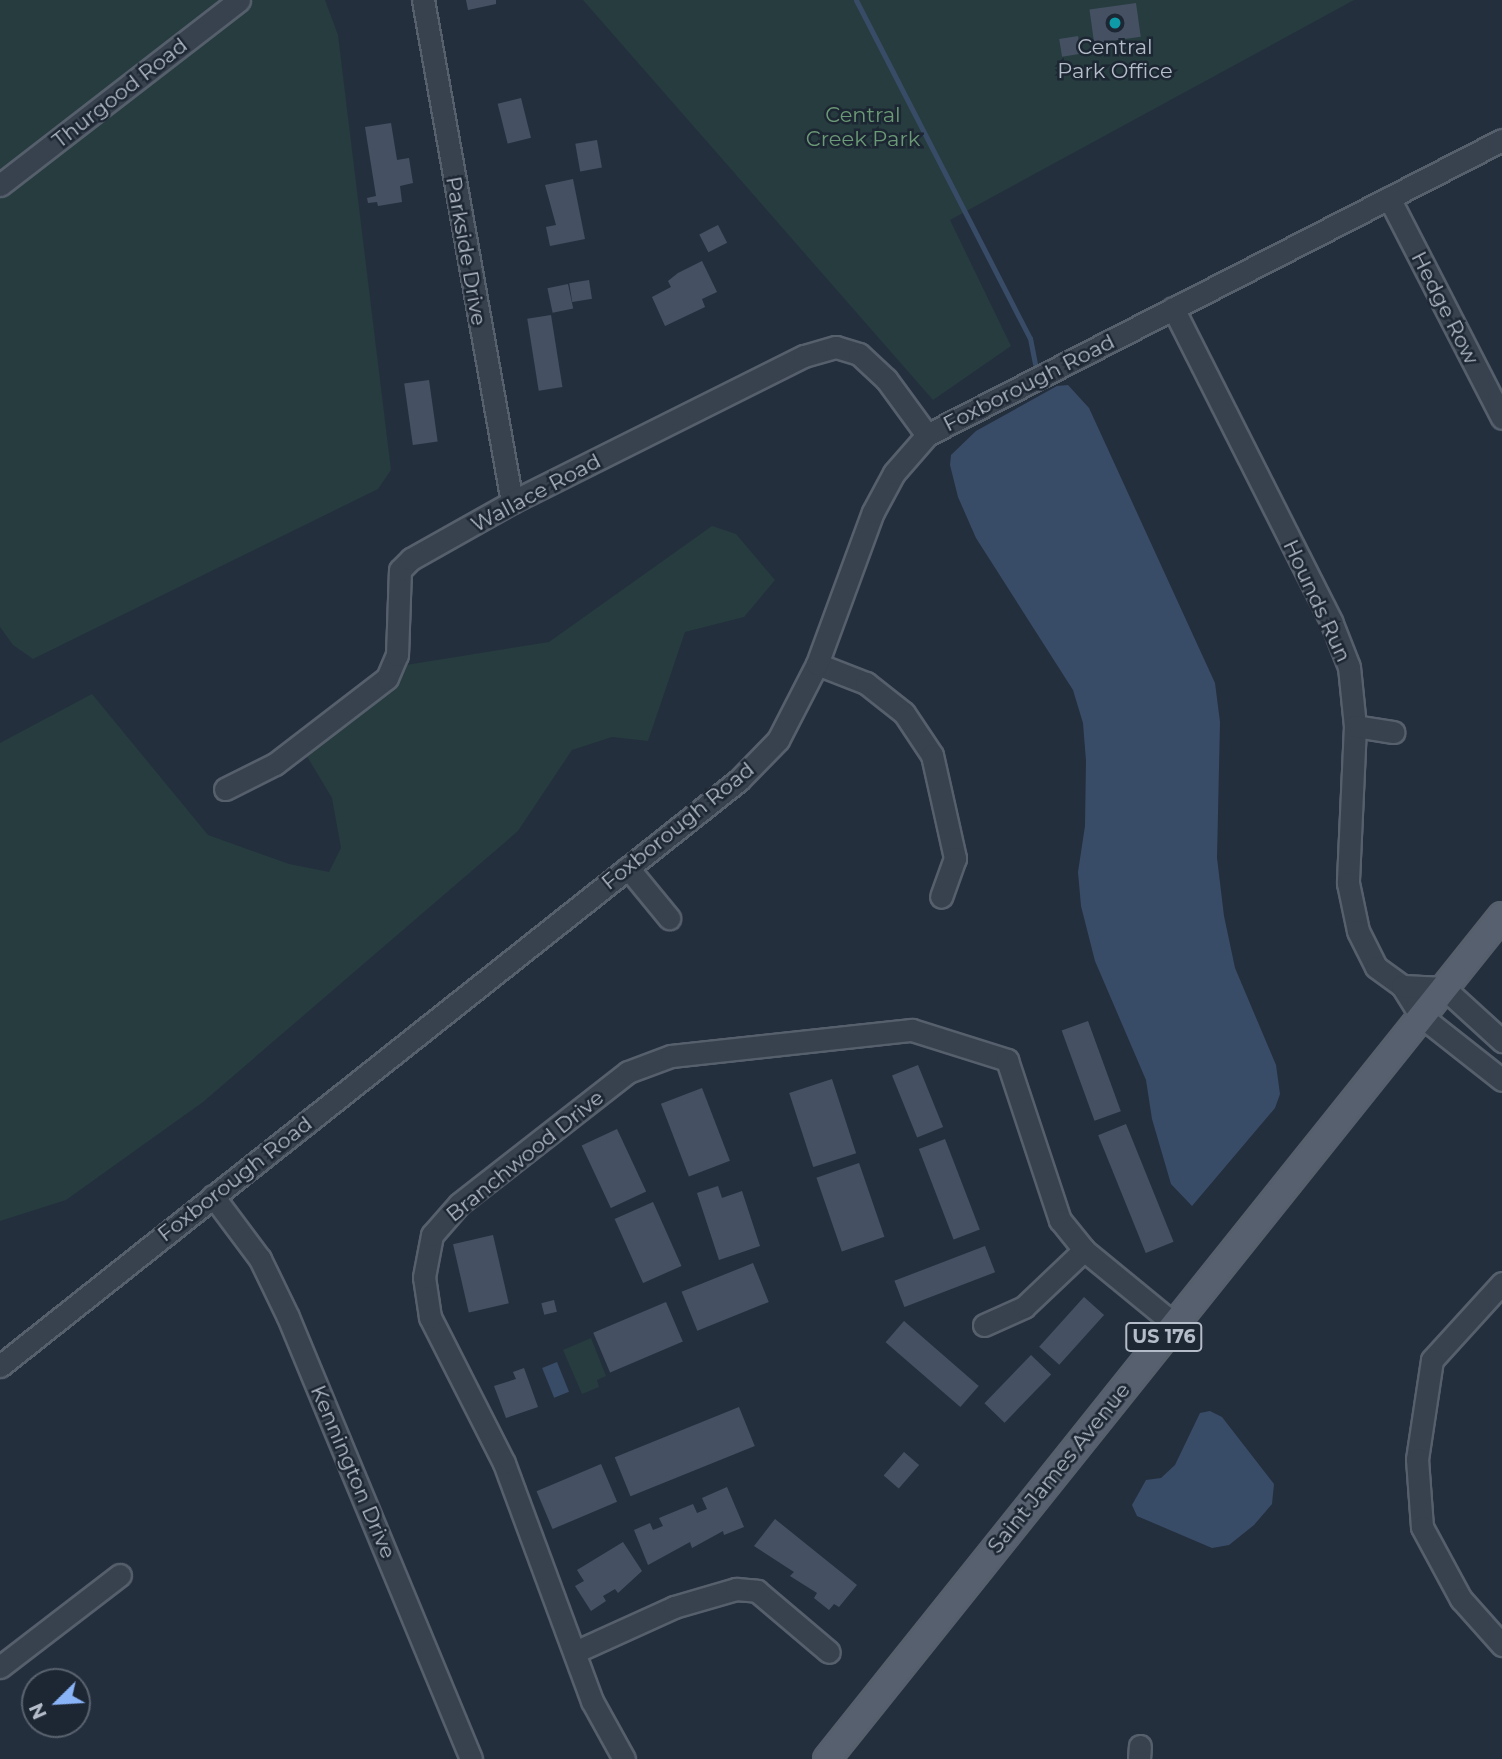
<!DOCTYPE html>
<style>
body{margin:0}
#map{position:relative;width:1502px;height:1759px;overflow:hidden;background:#242f3e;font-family:Montserrat,sans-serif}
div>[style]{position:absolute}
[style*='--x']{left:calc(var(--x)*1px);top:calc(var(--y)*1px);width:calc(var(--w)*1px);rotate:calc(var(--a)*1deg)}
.green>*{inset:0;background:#263c3f}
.water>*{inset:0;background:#394c67;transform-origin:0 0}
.stream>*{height:5px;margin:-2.5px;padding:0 2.5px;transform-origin:2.5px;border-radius:2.5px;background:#394c67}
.building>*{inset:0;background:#455162;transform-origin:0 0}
.roads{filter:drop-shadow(2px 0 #565f6c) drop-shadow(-2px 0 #565f6c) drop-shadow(0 2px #565f6c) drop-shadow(0 -2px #565f6c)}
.minor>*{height:21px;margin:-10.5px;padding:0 10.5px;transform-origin:10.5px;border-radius:10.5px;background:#38414e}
.major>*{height:26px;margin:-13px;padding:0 13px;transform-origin:13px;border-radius:13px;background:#56606e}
.dots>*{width:19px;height:19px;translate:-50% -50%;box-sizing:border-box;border:4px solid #1d2633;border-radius:50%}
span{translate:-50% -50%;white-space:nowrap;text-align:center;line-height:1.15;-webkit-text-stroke:5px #1d2633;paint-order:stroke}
.shield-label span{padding:2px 5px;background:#1d2633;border:2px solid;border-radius:5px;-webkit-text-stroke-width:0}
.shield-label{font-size:19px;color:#b4bcc9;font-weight:700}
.poi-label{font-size:21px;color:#b4bcc9}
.street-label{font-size:21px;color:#b4bcc9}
.park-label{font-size:21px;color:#6b9a76}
.north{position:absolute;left:21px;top:1668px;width:70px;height:70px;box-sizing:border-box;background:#1d2633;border:2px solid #59626f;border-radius:50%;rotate:246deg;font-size:19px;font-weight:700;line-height:28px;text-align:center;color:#b4bcc9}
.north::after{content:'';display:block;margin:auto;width:24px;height:32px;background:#8ab4f8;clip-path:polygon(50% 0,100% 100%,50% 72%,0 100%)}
</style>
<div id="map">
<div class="green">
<div style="clip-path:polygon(0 0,325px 0,338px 35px,391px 470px,378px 489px,33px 659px,13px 645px,0 627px)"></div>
<div style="clip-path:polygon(583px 0,1354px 0,950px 220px,1011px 346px,933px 400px)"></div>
<div style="clip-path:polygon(712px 526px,736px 534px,775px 580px,744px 617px,685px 632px,648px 741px,612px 737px,572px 750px,518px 831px,203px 1102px,66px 1200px,0 1221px,0 743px,92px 694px,208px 835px,289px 864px,329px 872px,341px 848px,332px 798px,305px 753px,406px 665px,549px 642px)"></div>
<div style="clip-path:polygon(591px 1338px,606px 1376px,597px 1380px,599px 1387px,582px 1394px,563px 1350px)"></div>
</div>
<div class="water">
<div style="clip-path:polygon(1068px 385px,1089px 408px,1215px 683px,1220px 722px,1217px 858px,1224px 916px,1235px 968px,1276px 1065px,1280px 1094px,1275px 1108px,1192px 1206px,1171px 1184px,1152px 1119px,1146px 1080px,1095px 961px,1081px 906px,1078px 872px,1085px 826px,1086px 761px,1083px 723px,1073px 690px,976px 538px,958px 497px,950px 465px,951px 455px,976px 431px,1057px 386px)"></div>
<div style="left:557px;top:1362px;width:32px;height:16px;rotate:68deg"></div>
<div style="clip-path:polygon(1210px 1411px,1222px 1417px,1274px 1484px,1272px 1504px,1254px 1525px,1229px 1545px,1212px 1548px,1137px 1516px,1132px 1505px,1146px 1480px,1161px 1478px,1175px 1465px,1200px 1413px)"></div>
</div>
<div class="stream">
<div style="--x:856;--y:0;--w:380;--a:62.8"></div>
<div style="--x:1030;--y:338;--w:26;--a:79"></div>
</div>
<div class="building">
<div style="clip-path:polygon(466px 0,496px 0,496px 4px,468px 10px)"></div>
<div style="left:1136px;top:3px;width:34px;height:47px;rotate:82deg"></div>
<div style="left:1078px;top:36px;width:18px;height:19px;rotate:81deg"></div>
<div style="left:521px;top:98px;width:41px;height:24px;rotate:76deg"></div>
<div style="clip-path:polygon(391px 123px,397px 160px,409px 158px,413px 183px,400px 186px,402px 202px,378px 206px,377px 202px,368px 203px,367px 198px,376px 196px,365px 127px)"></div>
<div style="left:597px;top:140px;width:28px;height:22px;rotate:80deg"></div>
<div style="clip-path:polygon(573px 179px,585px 239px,550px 246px,546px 227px,556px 225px,545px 185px)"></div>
<div style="left:718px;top:225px;width:20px;height:21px;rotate:63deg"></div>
<div style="clip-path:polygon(702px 261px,717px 292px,702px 299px,705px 307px,665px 326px,652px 297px,671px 287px,668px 281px,678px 273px)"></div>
<div style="left:589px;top:280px;width:19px;height:20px;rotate:81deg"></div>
<div style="left:568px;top:284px;width:25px;height:21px;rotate:78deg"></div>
<div style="left:551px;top:315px;width:73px;height:24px;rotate:81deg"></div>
<div style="left:429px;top:380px;width:62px;height:25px;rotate:82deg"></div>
<div style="left:1088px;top:1021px;width:96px;height:28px;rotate:70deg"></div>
<div style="left:918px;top:1065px;width:67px;height:28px;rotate:68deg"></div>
<div style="left:832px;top:1079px;width:78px;height:45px;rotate:72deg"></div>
<div style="left:702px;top:1088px;width:78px;height:44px;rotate:69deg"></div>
<div style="left:1126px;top:1124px;width:127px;height:30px;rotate:68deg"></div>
<div style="left:617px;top:1129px;width:69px;height:39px;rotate:65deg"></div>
<div style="left:945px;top:1139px;width:97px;height:28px;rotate:69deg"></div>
<div style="left:859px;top:1163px;width:78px;height:45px;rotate:71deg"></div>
<div style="clip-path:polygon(718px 1186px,722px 1198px,742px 1191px,760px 1246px,719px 1260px,697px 1193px)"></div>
<div style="left:653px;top:1202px;width:70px;height:42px;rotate:66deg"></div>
<div style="left:493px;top:1235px;width:70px;height:41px;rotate:77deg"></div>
<div style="left:985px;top:1246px;width:28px;height:97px;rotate:69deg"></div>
<div style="left:753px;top:1263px;width:42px;height:77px;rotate:68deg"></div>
<div style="left:1084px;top:1297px;width:27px;height:67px;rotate:42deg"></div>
<div style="left:554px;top:1300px;width:12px;height:13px;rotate:76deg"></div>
<div style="left:666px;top:1302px;width:43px;height:79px;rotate:67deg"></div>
<div style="left:904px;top:1321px;width:99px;height:28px;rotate:41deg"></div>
<div style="left:1031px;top:1355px;width:28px;height:67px;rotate:44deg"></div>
<div style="clip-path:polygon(524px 1368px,538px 1407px,506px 1418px,494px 1386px,516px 1379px,513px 1372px)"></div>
<div style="left:739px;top:1407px;width:42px;height:134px;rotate:68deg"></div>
<div style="left:904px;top:1452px;width:20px;height:31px;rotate:41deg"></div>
<div style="left:601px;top:1464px;width:41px;height:70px;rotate:67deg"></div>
<div style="clip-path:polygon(727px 1487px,744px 1527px,724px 1535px,723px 1531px,692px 1548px,690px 1542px,648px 1565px,634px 1530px,650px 1523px,653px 1530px,663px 1526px,659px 1518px,693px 1504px,697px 1513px,707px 1509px,702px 1498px)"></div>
<div style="clip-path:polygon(775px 1519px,857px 1585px,839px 1607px,834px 1604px,829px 1610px,814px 1598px,817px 1593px,790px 1576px,794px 1572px,754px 1546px)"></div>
<div style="clip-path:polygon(623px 1542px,642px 1571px,618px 1593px,615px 1589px,603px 1596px,606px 1601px,591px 1611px,575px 1586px,584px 1581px,577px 1570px)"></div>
</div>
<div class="roads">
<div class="minor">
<div style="--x:423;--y:0;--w:510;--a:79.95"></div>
<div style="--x:0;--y:185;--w:302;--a:-37.7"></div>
<div style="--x:1389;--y:198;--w:247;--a:62.8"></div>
<div style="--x:1173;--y:308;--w:351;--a:63.2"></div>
<div style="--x:1331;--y:621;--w:49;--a:68.6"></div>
<div style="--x:1349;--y:667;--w:59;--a:84.2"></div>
<div style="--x:1355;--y:726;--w:157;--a:92.6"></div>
<div style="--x:1348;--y:883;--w:49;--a:78.2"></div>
<div style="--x:1358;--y:931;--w:40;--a:63.4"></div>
<div style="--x:1376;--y:967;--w:32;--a:36"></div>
<div style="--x:1402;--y:986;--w:36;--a:58"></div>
<div style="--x:1421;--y:1016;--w:103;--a:38.3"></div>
<div style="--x:817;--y:664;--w:53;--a:21.2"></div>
<div style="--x:866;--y:683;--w:48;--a:38.3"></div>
<div style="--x:904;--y:713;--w:50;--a:56.3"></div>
<div style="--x:932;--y:755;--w:106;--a:77.4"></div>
<div style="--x:955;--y:858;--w:41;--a:109.7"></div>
<div style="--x:1355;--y:726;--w:39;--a:9"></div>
<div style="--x:225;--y:789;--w:56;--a:-26.6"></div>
<div style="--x:275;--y:764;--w:141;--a:-37.5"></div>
<div style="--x:387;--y:678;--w:25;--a:-67"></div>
<div style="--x:397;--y:655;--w:85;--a:-88"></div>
<div style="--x:400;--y:570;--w:16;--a:-45"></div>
<div style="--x:411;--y:559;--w:116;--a:-29.4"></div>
<div style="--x:512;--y:502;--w:326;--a:-26.6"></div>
<div style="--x:804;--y:356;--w:33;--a:-16"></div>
<div style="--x:836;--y:347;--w:24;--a:17"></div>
<div style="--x:859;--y:354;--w:37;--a:43"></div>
<div style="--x:886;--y:379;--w:69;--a:53.8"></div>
<div style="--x:628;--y:868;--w:65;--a:50.6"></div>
<div style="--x:1402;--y:986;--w:42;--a:2.7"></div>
<div style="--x:1444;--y:988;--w:79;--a:42.4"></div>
<div style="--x:213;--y:1196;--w:79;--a:53.3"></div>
<div style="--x:260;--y:1259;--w:64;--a:64.2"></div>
<div style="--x:288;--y:1317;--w:478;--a:67.5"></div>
<div style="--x:1502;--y:1283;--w:104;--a:132.3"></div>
<div style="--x:1432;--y:1360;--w:100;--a:98.6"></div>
<div style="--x:1417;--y:1459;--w:68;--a:85.8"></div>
<div style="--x:1422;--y:1527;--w:82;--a:61.6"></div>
<div style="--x:1461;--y:1599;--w:62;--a:48.3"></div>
<div style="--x:984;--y:1325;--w:44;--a:-24.2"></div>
<div style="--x:1024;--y:1307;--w:83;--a:-43.5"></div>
<div style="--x:0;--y:1366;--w:943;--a:-38.41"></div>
<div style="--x:739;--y:780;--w:56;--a:-45.7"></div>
<div style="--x:778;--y:740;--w:85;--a:-62.8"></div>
<div style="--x:817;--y:664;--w:162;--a:-69.8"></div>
<div style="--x:873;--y:512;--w:44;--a:-61.7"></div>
<div style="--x:894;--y:473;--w:50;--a:-49"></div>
<div style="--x:927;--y:435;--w:646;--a:-27.16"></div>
<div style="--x:575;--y:1652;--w:109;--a:-24.4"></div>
<div style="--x:674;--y:1607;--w:65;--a:-16.2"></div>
<div style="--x:736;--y:1589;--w:21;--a:5"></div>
<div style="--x:757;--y:1591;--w:94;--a:40.3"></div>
<div style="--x:0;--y:1667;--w:151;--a:-37.5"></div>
<div style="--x:624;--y:1759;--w:66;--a:-118.9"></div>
<div style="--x:592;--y:1701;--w:254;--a:-110.3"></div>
<div style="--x:504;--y:1463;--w:164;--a:-116.9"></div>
<div style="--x:430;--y:1317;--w:40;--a:-98.5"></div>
<div style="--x:424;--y:1277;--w:43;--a:-79.2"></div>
<div style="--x:432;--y:1235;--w:41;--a:-48.9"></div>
<div style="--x:459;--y:1204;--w:214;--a:-38"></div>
<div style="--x:628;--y:1072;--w:46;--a:-20.4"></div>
<div style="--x:671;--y:1056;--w:242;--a:-6.2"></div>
<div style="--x:912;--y:1030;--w:100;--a:17.5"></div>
<div style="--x:1007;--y:1060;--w:169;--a:71.7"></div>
<div style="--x:1060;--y:1220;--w:38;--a:51"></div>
<div style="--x:1084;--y:1250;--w:117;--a:39.4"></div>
<div style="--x:1139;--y:1759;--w:13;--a:-86"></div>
</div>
<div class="major">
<div style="--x:827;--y:1759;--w:1080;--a:-51.32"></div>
</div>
</div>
<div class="dots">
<div style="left:1115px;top:23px;background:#0f9aa8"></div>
</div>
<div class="shield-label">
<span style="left:1164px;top:1337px">US 176</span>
</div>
<div class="poi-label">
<span style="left:1115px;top:59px">Central<br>Park Office</span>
</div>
<div class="street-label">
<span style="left:120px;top:93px;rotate:-38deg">Thurgood Road</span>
<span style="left:466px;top:251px;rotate:80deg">Parkside Drive</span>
<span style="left:1445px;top:308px;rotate:63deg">Hedge Row</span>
<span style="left:1029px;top:383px;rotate:-27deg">Foxborough Road</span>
<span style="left:536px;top:493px;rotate:-28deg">Wallace Road</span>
<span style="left:1317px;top:601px;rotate:65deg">Hounds Run</span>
<span style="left:678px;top:826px;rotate:-39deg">Foxborough Road</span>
<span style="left:525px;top:1156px;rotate:-39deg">Branchwood Drive</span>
<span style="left:235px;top:1179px;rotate:-38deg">Foxborough Road</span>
<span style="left:1059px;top:1468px;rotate:-51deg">Saint James Avenue</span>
<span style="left:353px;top:1472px;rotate:67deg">Kennington Drive</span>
</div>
<div class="park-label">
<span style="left:863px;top:127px">Central<br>Creek Park</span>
</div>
<div class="north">N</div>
</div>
